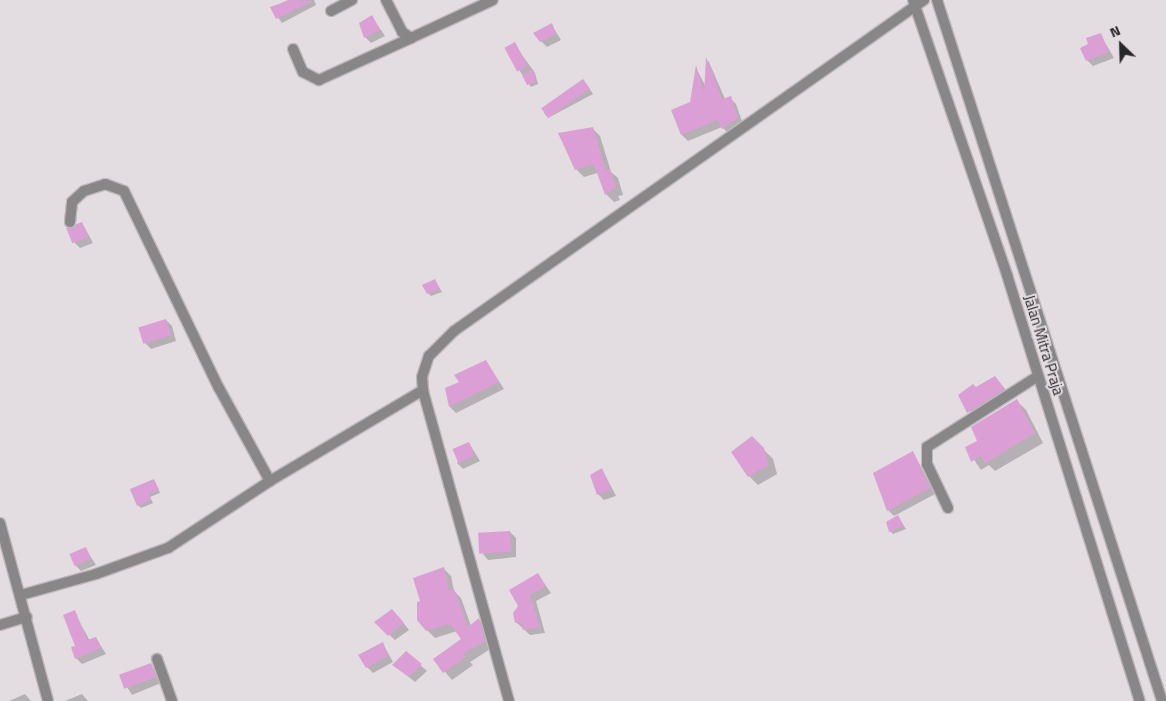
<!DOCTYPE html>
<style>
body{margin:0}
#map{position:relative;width:1166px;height:701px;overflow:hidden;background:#e3dce1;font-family:"Titillium Web",sans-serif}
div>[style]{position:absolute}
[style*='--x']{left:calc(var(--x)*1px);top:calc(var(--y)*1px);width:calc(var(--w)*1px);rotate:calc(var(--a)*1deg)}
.shadow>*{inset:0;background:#0003}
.building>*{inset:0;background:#dc9fd5;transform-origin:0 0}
.roads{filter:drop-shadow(1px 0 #beb8bc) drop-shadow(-1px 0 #beb8bc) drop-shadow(0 1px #beb8bc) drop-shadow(0 -1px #beb8bc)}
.minor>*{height:10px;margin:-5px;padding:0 5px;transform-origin:5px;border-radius:5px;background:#898688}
.tertiary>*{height:10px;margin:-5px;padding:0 5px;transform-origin:5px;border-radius:5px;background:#898688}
span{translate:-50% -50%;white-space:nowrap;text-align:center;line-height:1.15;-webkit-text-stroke:4px #e3dce1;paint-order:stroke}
.street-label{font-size:15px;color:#292629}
.north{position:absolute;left:1096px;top:20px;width:50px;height:50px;-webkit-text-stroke:4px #e3dce1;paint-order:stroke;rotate:336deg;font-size:14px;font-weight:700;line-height:20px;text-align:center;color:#292629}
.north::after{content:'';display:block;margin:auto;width:18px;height:22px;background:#292629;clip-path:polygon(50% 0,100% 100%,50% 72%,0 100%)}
</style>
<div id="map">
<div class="shadow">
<div style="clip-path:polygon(288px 0,314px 0,316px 5px,282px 23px,271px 8px)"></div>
<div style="clip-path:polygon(372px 17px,385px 36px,371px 43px,365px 37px)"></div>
<div style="clip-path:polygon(551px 24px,561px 40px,547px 47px,541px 41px)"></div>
<div style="clip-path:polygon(1100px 34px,1114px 58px,1093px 66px,1087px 60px,1090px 44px)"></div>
<div style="clip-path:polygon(514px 44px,535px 73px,538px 84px,531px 87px,519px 70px)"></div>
<div style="clip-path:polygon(708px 60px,725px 99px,730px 98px,736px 104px,743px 124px,729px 134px,722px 127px,688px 141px,682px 135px,672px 111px,691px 103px,696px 68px,706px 87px)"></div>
<div style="clip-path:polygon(583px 80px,593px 94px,548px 118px,544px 113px)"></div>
<div style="clip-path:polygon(592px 128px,600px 136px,611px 172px,618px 178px,623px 195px,618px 196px,620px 200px,614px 202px,606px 194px,597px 173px,584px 177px,576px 169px)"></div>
<div style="clip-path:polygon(82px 223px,93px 243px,80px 248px,74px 242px)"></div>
<div style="clip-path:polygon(435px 281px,442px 292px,431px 296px,428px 293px)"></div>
<div style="clip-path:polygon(166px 320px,172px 326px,176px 341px,151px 349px,145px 343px)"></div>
<div style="clip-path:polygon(486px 361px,504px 389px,456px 413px,450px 407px,447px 388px,461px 383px)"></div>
<div style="clip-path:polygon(995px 377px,1013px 399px,977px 421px,960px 396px)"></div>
<div style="clip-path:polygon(1017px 401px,1026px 410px,1043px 443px,995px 471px,989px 465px,981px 470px,966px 448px,978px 441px)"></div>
<div style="clip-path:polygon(752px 438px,773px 459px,777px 474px,758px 485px,749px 476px)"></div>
<div style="clip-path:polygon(469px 443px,480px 461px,463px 469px,457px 463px)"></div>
<div style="clip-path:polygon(913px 452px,935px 494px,894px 516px,888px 510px)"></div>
<div style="clip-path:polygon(602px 469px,616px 496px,604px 500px,598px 494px)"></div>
<div style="clip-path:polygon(154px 480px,160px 493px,150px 497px,153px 503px,141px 508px,138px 505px)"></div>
<div style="clip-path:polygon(898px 517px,906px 529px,893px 534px,890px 531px)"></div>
<div style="clip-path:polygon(510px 532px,516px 538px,516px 557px,488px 560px,483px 554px)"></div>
<div style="clip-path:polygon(85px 548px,96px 565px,81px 571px,75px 565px)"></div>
<div style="clip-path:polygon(444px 569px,451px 576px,454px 591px,461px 598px,471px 626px,479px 620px,486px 627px,492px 648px,470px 662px,473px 665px,452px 680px,435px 660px,463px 640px,457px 631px,435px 638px,427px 630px,421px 602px)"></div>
<div style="clip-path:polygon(538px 575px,551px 593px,536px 601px,545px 633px,530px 635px,517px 623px)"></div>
<div style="clip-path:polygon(74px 612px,90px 641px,96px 638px,106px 654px,82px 664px,76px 658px)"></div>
<div style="clip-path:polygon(398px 616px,409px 630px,395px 640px,376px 622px)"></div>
<div style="clip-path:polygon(383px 644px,393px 662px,373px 673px,367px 667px)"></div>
<div style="clip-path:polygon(406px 653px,427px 671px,415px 682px,394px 665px)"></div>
<div style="clip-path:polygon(151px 664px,161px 683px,132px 695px,121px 677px)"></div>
<div style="clip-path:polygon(25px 694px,31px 701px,9px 701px)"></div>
<div style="clip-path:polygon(82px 694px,88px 701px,65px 701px)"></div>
</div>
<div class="building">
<div style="clip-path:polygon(291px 0,313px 1px,276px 19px,270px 7px)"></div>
<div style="clip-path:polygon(372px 15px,380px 30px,364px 38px,359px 23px)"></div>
<div style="clip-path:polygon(552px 23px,556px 34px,540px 42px,533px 33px)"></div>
<div style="clip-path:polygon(1101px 33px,1109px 52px,1086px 61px,1080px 48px,1088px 44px,1086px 38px)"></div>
<div style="left:515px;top:42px;width:27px;height:12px;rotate:62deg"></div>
<div style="clip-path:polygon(706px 57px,722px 99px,731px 96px,738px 118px,722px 129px,718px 120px,681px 135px,671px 110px,690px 102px,696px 65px,704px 93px)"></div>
<div style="clip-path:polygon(533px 69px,536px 82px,527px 85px,522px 75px)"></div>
<div style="left:583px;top:79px;width:12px;height:51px;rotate:55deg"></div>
<div style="clip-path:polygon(593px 127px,606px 171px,610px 169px,616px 187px,605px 195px,595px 167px,592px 164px,575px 170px,558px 133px)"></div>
<div style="left:82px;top:222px;width:16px;height:17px;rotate:68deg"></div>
<div style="clip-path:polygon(435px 279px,440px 289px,427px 294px,422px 285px)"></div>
<div style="left:166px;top:319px;width:17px;height:29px;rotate:73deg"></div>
<div style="clip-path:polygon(486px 360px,499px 382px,449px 407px,445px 388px,459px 382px,454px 375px)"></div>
<div style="clip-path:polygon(995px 376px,1005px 389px,967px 413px,958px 395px,973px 384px,976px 387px)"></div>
<div style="clip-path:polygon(1017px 399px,1035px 433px,985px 463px,980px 456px,971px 462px,965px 447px,977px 441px,971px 427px)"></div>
<div style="clip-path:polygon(752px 436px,764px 448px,769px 465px,748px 477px,731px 452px)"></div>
<div style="left:469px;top:442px;width:15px;height:18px;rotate:67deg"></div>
<div style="clip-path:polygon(913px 451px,930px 488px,887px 511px,873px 473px)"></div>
<div style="clip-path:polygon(602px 468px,611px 490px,597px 495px,590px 475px)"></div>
<div style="clip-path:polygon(154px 479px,159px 490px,149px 494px,151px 500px,137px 506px,130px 489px)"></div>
<div style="clip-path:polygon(898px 515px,904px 526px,889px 532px,886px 522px)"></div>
<div style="left:510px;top:531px;width:21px;height:32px;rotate:87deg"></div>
<div style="left:86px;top:547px;width:13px;height:18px;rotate:67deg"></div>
<div style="clip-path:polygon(444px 567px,449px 591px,454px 589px,468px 627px,479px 618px,485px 641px,463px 654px,466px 657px,443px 673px,433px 659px,461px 639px,450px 624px,426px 631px,417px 620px,417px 602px,420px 601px,413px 578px)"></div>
<div style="clip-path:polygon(538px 573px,546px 586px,530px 595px,540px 627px,523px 630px,521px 622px,515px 623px,513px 613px,518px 606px,509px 590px)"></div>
<div style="clip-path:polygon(392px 609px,404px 623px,388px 636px,374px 622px)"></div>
<div style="clip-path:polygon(75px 610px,87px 640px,96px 637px,101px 648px,75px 659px,71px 647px,75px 646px,63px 615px)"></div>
<div style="clip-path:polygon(383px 642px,388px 656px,366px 668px,358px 655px)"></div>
<div style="clip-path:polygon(406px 651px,422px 664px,409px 677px,392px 665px)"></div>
<div style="left:151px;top:663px;width:15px;height:34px;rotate:70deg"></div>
</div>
<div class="roads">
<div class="minor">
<div style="--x:386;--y:0;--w:36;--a:63"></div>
<div style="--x:402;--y:32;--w:11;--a:34"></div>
<div style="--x:411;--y:38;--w:90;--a:-24.9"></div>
<div style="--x:331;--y:11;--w:24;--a:-28"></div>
<div style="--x:293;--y:49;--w:25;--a:67"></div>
<div style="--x:303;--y:72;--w:18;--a:27"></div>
<div style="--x:319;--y:80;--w:101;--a:-24.5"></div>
<div style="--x:70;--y:222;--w:20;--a:-84"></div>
<div style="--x:72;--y:202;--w:16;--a:-43"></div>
<div style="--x:84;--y:191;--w:22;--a:-18"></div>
<div style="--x:105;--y:184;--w:20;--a:20"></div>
<div style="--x:124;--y:191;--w:219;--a:64.3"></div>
<div style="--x:219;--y:388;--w:106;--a:61.3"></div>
<div style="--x:948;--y:508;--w:49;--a:-115.5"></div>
<div style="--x:927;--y:464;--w:17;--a:-90"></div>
<div style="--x:927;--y:447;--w:132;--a:-32.6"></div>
<div style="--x:0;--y:523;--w:184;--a:74.9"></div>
<div style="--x:21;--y:595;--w:78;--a:-15.6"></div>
<div style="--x:96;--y:574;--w:77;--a:-19.9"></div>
<div style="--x:168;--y:548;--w:122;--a:-33.3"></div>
<div style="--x:270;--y:481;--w:178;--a:-30.7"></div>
<div style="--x:0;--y:625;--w:28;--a:-17"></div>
<div style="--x:157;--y:659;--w:45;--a:70.3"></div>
<div style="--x:509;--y:701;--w:323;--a:-105.5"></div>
<div style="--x:423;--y:390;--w:13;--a:-94"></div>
<div style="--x:422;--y:377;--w:22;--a:-72"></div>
<div style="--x:429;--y:356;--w:35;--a:-45"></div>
<div style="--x:454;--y:331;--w:575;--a:-35.16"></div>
</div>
<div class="tertiary">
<div style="--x:913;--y:0;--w:291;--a:71.1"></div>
<div style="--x:1007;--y:275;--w:446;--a:72.7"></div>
<div style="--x:937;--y:0;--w:736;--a:72.2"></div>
</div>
</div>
<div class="street-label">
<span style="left:1044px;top:345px;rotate:73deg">Jalan Mitra Praja</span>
</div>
<div class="north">N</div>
</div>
